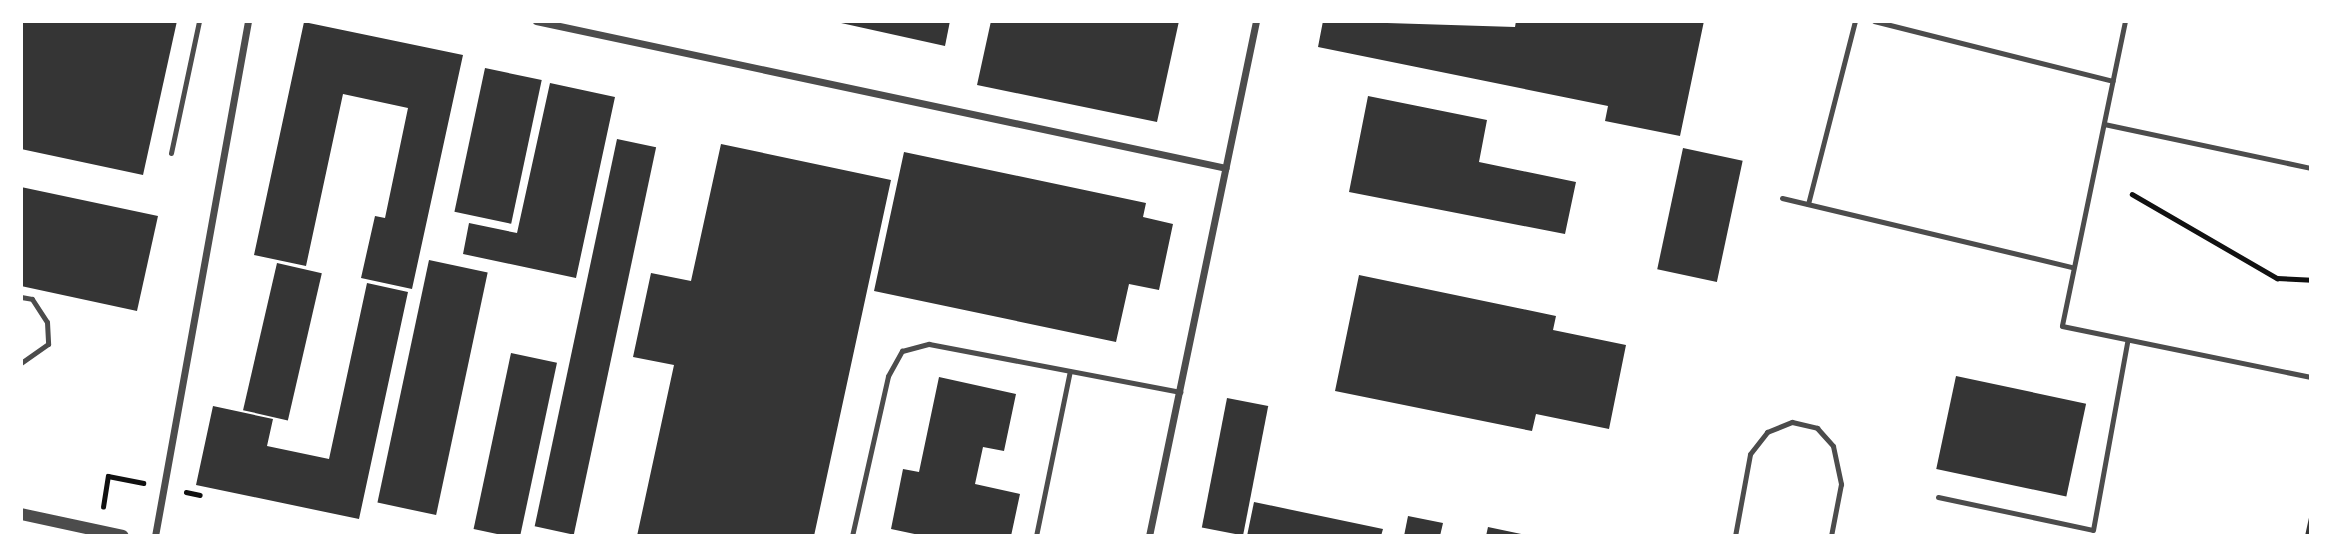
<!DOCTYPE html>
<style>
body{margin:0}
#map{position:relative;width:2332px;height:557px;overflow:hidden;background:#fff;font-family:"Roboto Condensed",sans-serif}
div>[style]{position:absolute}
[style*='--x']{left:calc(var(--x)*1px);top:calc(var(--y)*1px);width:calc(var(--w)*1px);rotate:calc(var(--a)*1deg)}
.building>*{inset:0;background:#353535;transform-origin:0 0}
.path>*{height:4.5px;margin:-2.25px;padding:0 2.25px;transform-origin:2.25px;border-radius:2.25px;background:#111}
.service>*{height:5px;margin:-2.5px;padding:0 2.5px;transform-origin:2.5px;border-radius:2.5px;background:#4c4c4c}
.minor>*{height:7px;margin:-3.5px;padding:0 3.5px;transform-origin:3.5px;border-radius:3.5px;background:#4c4c4c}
.tertiary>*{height:12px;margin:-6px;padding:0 6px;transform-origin:6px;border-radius:6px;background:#4c4c4c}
span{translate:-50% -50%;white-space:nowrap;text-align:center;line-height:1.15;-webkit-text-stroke:6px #fff;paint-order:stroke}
.frame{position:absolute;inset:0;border:23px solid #fff;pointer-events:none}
</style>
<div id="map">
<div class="building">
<div style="clip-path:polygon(21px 21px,177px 21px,143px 175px,21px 149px)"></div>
<div style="clip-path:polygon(832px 21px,950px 21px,945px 46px)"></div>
<div style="clip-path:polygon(991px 21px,1179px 21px,1157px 122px,977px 85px)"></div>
<div style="clip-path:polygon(1323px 21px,1515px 27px,1516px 21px,1704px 21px,1680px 136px,1605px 121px,1608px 106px,1318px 47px)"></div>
<div style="clip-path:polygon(304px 22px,463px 55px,412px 289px,361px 278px,375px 216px,385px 218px,408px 108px,343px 94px,306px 266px,254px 255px)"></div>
<div style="left:485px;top:68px;width:58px;height:147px;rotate:12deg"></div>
<div style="clip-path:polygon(550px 83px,615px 97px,576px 278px,463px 254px,469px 223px,517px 233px)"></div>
<div style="clip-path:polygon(1368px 96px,1487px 120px,1479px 162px,1576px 182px,1565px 234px,1349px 192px)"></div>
<div style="left:617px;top:139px;width:40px;height:396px;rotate:12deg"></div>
<div style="clip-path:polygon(721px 144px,891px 180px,814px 536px,637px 536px,674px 365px,633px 357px,651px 273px,691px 281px)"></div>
<div style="left:1683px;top:148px;width:61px;height:124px;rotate:12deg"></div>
<div style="clip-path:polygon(904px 152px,1146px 203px,1143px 217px,1173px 224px,1159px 290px,1129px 284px,1116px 342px,874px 291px)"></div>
<div style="clip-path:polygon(21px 187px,158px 216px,137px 311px,21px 286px)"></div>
<div style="left:429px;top:260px;width:60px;height:248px;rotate:12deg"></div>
<div style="left:277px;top:263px;width:46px;height:151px;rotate:13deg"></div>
<div style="clip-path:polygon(1359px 275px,1556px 316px,1553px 330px,1626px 345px,1609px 429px,1536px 414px,1532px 431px,1335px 391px)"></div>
<div style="clip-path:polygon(367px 283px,408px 292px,359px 519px,196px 485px,213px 406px,273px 419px,267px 446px,329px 459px)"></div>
<div style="left:511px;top:353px;width:47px;height:180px;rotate:12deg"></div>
<div style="left:1956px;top:376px;width:133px;height:95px;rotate:12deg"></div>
<div style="clip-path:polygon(939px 377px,1016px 394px,1004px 451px,983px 447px,975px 484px,1020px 494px,1011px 536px,924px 536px,891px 529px,903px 469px,919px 472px)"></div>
<div style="left:1227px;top:398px;width:42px;height:132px;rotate:11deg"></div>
<div style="clip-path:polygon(1254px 502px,1383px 529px,1381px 536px,1247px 536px)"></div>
<div style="clip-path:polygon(2310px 513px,2311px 536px,2305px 536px)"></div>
<div style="clip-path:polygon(1408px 516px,1443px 523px,1440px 536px,1404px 536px)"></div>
<div style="clip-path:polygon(1488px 527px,1526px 535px,1526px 536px,1486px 536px)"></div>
</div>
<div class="path">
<div style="--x:2132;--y:194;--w:168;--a:30.1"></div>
<div style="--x:2277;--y:278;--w:34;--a:3"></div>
<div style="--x:186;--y:492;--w:14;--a:12"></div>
<div style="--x:103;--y:507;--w:31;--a:-81"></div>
<div style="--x:108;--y:476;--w:36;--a:11"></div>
</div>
<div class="service">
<div style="--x:1874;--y:21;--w:246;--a:14.1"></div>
<div style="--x:2125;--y:21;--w:311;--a:101.7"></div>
<div style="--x:2062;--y:326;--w:254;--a:11.6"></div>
<div style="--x:2104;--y:124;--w:212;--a:12"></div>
<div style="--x:171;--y:153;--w:135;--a:-78"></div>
<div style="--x:1782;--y:198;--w:298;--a:13.4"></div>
<div style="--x:1808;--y:204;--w:189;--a:-75.6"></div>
<div style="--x:21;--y:297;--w:11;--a:10"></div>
<div style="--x:32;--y:299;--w:27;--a:57"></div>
<div style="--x:47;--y:322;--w:22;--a:87"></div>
<div style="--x:48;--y:344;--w:33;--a:145"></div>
<div style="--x:1938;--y:497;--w:158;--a:12"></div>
<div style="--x:2093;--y:530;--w:191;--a:-79.7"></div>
<div style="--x:852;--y:536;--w:164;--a:-77.3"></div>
<div style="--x:888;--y:376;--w:29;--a:-61"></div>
<div style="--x:902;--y:351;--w:28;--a:-15"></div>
<div style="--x:929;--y:344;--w:256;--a:10.8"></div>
<div style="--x:1036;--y:536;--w:168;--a:-78.4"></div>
<div style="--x:1735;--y:536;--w:83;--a:-79.6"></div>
<div style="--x:1750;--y:454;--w:28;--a:-52"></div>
<div style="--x:1767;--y:432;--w:27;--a:-22"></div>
<div style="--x:1792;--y:422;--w:26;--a:13"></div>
<div style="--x:1817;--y:428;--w:24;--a:48"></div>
<div style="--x:1833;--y:446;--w:39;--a:78"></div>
<div style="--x:1841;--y:484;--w:53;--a:100.9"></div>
</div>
<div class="minor">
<div style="--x:536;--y:21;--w:705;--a:12.03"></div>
<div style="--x:155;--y:536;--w:523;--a:-79.76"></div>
<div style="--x:1149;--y:536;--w:526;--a:-78.26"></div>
</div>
<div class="tertiary">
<div style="--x:21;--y:514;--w:104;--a:12.2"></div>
</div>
<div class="frame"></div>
</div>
